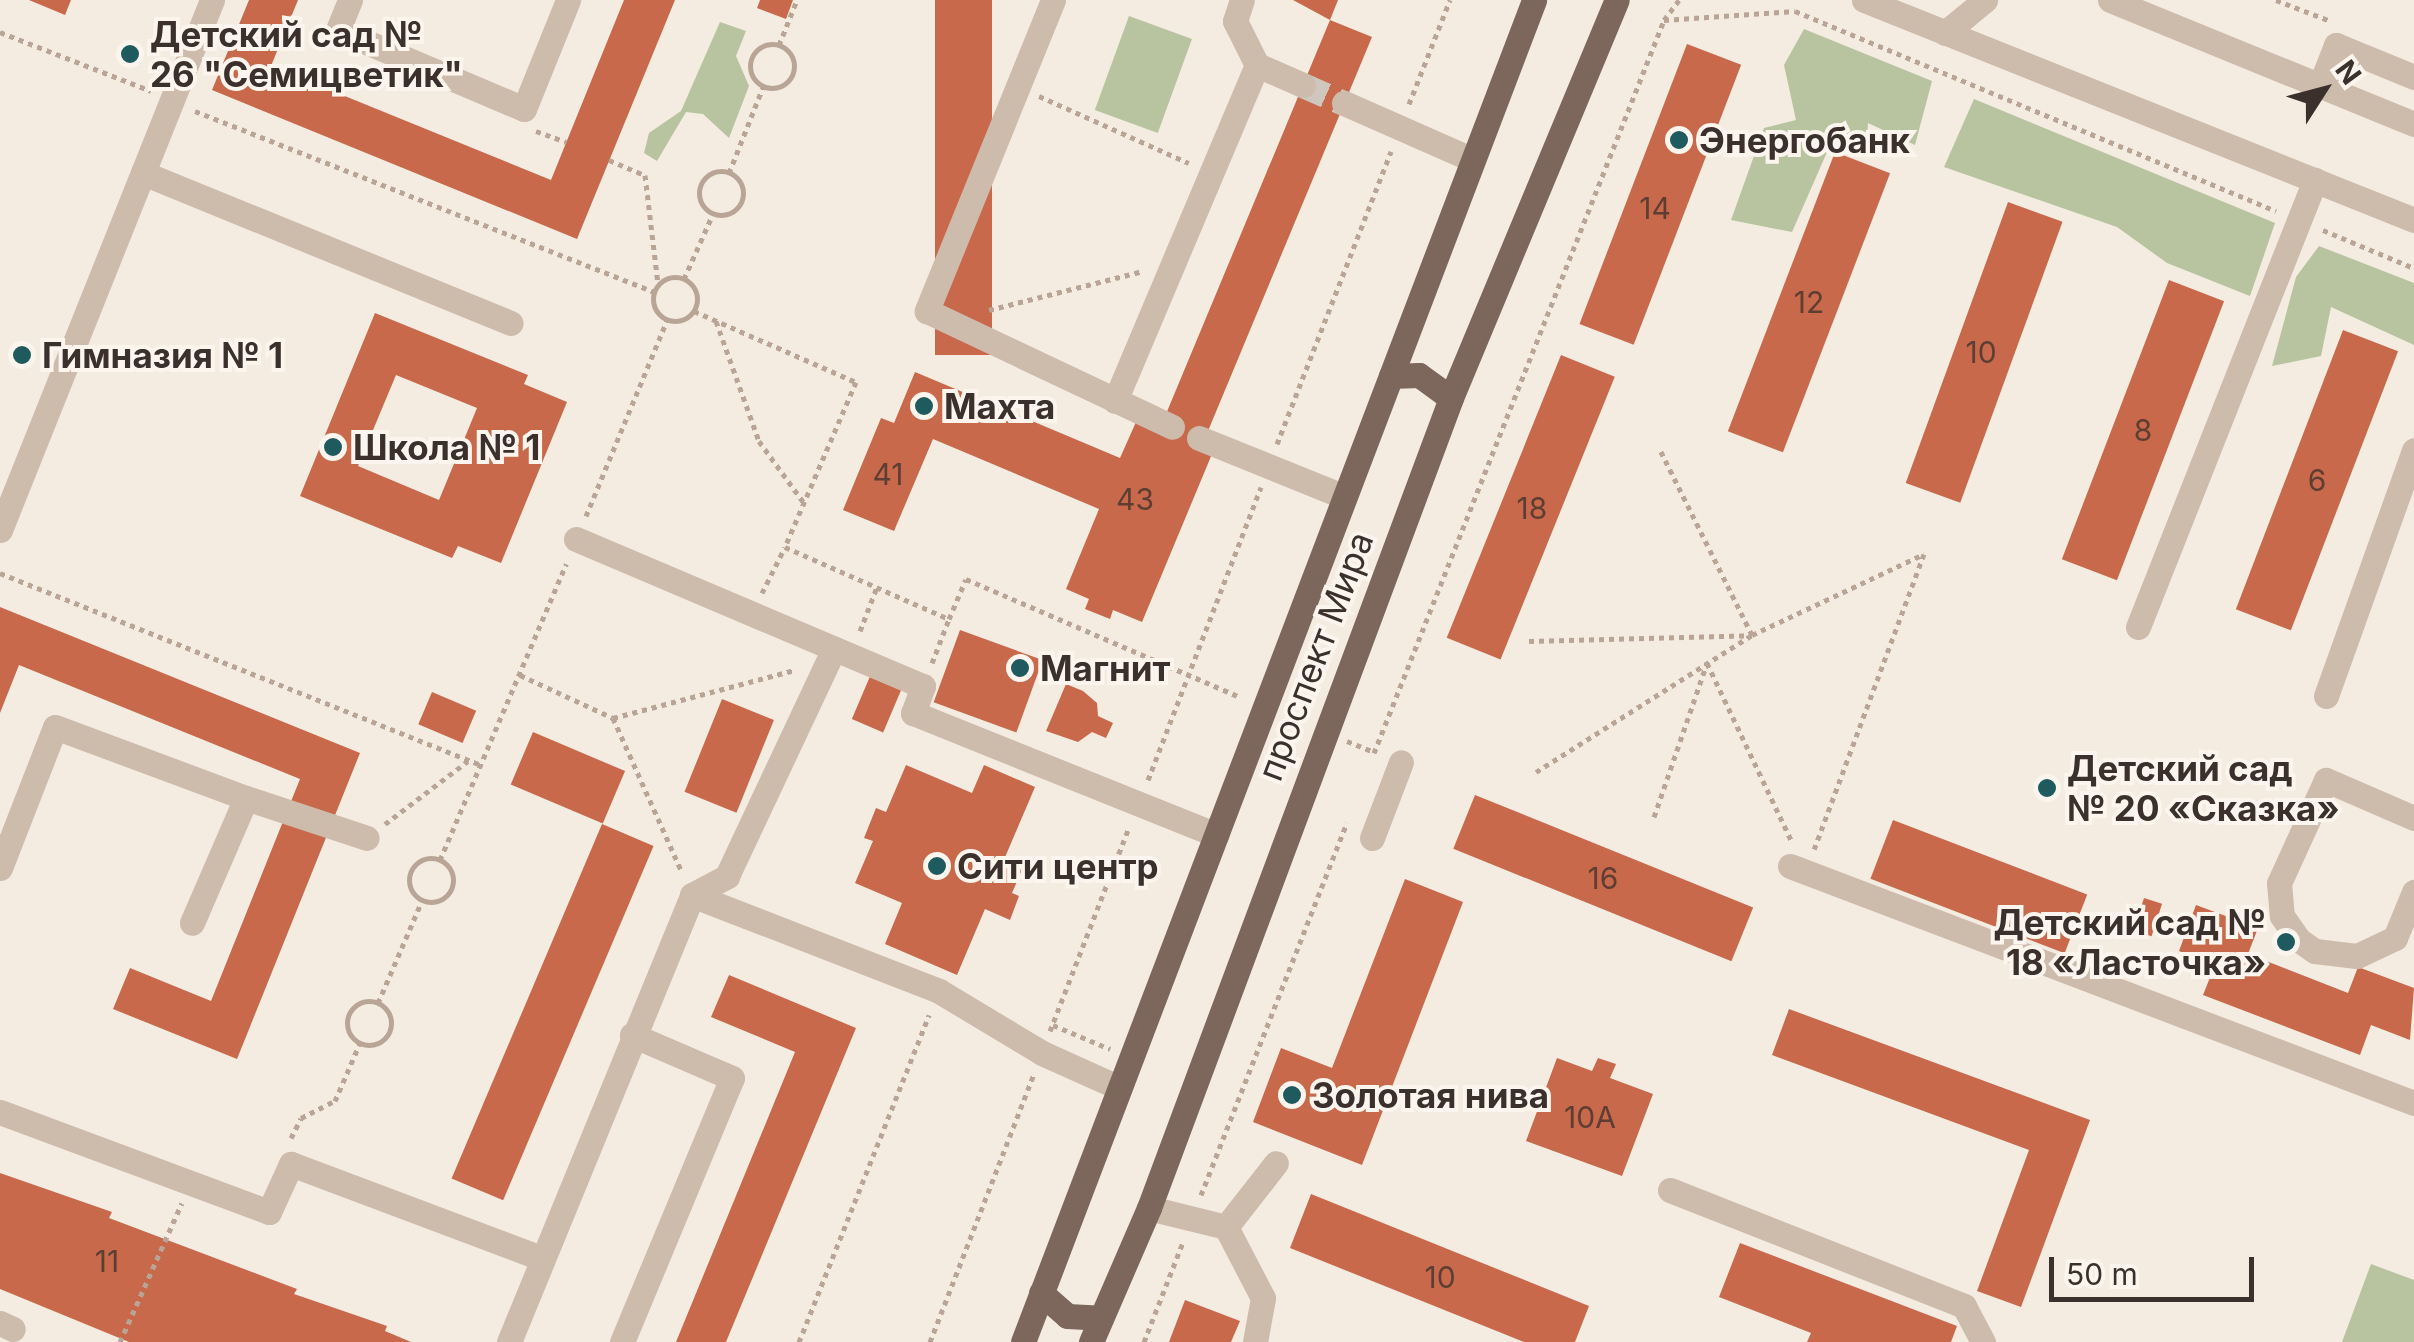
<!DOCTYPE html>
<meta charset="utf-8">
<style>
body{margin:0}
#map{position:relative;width:2414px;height:1342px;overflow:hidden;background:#f4ebe1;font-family:Inter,sans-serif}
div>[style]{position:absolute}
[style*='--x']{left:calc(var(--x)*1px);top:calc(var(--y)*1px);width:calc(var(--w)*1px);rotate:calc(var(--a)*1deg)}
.green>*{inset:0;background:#b8c4a0;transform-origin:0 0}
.building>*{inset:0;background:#c8694b;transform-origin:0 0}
.minor-tunnel>*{height:25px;margin-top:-12.5px;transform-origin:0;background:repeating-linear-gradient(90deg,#cfc6bd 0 25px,transparent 0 37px)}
.path>*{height:5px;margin-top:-2.5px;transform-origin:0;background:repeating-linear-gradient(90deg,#b9a596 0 5px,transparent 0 10px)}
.path>.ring{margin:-2.5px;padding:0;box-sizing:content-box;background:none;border:5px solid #b9a596;border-radius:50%}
.minor>*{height:25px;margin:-12.5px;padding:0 12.5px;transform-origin:12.5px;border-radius:12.5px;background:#cdbbac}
.major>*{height:25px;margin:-12.5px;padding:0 12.5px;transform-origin:12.5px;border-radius:12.5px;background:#7d675c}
.dots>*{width:28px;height:28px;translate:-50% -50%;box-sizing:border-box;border:5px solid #fbf5ee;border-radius:50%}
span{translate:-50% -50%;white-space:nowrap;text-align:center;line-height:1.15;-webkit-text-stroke:8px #fbf5ee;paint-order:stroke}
.number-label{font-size:30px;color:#5e3e33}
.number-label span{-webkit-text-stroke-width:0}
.poi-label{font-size:35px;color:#3b302b;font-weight:700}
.left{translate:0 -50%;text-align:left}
.right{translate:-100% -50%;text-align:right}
.street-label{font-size:35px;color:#3b302b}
.north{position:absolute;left:2274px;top:40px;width:100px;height:100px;-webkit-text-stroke:8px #fbf5ee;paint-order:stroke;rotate:54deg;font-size:28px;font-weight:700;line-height:40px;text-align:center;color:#3b302b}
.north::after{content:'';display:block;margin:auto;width:35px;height:45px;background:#3b302b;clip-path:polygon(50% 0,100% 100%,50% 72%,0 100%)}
.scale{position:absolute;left:2049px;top:1257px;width:205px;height:45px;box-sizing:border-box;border:5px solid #3b302b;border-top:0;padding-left:12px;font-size:30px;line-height:35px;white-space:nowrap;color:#3b302b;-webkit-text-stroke:8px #fbf5ee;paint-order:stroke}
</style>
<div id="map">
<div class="green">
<div style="left:1129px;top:16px;width:67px;height:100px;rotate:20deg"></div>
<div style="clip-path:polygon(720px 22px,746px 31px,736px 56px,749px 86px,729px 138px,703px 114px,686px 112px,657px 161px,644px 153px,649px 133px,681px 111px)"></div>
<div style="clip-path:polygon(1804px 29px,1932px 81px,1915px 145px,1868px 123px,1866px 154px,1831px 143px,1792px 232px,1731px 220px,1764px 128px,1796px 120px,1784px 65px)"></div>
<div style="clip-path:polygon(1974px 99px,2275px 223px,2250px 296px,2167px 263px,2117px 227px,1944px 167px)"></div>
<div style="clip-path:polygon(2319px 246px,2414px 283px,2414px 345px,2331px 307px,2321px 356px,2272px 366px,2296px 277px)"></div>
<div style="clip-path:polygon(2371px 1264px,2414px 1280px,2414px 1342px,2342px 1342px)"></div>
</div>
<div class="building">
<div style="clip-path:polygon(29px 0,71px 0,65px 15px)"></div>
<div style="clip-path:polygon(249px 0,298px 0,271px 66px,551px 180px,624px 0,675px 0,577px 239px,212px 90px)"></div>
<div style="clip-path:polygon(760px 0,793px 0,786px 19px,757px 8px)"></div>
<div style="left:935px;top:0;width:57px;height:355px"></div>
<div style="clip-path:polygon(1293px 0,1338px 0,1330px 20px)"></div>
<div style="clip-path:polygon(1330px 20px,1372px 37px,1208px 431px,1212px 454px,1142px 622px,1113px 610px,1110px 619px,1085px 609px,1089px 599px,1066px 589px,1099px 509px,933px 439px,894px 531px,843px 510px,881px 418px,894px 423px,915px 372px,1120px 458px,1136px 422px,1166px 414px)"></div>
<div style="left:1687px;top:44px;width:58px;height:300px;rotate:21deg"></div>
<div style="left:1835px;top:152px;width:59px;height:299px;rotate:21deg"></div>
<div style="left:2008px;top:202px;width:58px;height:299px;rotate:20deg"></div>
<div style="left:2169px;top:280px;width:59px;height:299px;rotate:21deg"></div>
<div style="clip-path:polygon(evenodd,375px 313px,528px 375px,524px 384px,567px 402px,501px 563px,458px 546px,452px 558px,300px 496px,375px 313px,396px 375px,477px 408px,439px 500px,358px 466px,396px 375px)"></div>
<div style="left:2343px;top:330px;width:59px;height:299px;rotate:21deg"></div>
<div style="left:1561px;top:355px;width:58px;height:305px;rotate:22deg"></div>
<div style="clip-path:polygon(0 607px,360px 753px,237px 1059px,113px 1009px,130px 968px,211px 1001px,300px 779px,19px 665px,0 713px)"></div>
<div style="left:960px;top:630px;width:88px;height:77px;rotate:20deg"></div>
<div style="left:871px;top:674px;width:34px;height:49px;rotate:23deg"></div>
<div style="clip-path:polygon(1066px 684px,1083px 691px,1097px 703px,1098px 716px,1113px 723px,1106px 738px,1092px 732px,1078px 742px,1046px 731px)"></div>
<div style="left:432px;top:692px;width:48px;height:35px;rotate:23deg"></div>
<div style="left:722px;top:699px;width:56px;height:100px;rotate:22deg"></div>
<div style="left:533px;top:732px;width:100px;height:57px;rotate:23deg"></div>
<div style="clip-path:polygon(906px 765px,972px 793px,984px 765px,1035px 787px,1003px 862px,1022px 870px,1012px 893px,1019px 896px,1010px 920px,985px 909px,957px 975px,885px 944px,902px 903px,855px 883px,873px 841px,864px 838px,876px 808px,886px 812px)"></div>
<div style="left:1475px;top:795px;width:300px;height:58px;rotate:22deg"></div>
<div style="left:1893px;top:820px;width:208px;height:63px;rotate:21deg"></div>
<div style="left:602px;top:824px;width:56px;height:385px;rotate:23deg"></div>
<div style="clip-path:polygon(1405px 879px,1463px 902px,1362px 1165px,1253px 1122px,1281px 1048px,1332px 1068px)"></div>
<div style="left:2144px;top:898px;width:19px;height:34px;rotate:18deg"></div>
<div style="clip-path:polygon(2196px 905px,2258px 928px,2248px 954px,2348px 993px,2358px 967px,2414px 988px,2410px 1040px,2371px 1025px,2360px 1055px,2203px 995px,2215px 965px,2179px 951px)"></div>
<div style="clip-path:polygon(729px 975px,856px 1028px,726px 1342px,676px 1342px,795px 1052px,711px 1017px)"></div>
<div style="clip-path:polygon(1789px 1009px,2090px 1120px,2021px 1307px,1977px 1291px,2029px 1150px,1772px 1055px)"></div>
<div style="clip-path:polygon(1557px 1058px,1592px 1071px,1598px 1058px,1616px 1064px,1610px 1078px,1653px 1094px,1622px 1176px,1526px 1141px)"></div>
<div style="clip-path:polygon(0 1173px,112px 1212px,109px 1218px,297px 1289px,294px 1294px,387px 1326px,385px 1331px,411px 1342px,129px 1342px,0 1289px)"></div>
<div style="clip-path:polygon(1311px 1194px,1589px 1306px,1575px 1342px,1524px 1342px,1290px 1248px)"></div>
<div style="clip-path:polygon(1740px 1243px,1957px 1326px,1951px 1342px,1807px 1342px,1811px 1333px,1719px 1297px)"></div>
<div style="clip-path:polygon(1185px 1300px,1240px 1321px,1231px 1342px,1169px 1342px)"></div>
</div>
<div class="minor-tunnel">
<div style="--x:1303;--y:85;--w:45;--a:23.7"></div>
</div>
<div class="path">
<div style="--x:2276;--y:0;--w:56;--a:21"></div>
<div style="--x:1664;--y:20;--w:131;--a:-3.9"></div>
<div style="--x:1795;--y:11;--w:521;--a:22.58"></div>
<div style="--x:0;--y:32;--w:162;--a:21.3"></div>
<div class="ring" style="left:750px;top:44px;width:39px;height:39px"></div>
<div style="--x:779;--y:45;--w:48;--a:-68.2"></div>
<div style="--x:1039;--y:96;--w:164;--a:24.1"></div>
<div style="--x:1409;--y:104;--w:112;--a:-68.5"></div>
<div style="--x:195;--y:111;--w:493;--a:21.5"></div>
<div style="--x:536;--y:131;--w:32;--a:20"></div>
<div style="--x:609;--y:160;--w:39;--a:23"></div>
<div style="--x:645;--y:175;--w:110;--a:83.2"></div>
<div class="ring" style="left:699px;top:171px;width:39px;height:39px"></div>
<div style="--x:729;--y:173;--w:92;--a:-68.4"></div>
<div style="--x:2323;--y:230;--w:99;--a:22.7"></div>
<div class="ring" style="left:653px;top:277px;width:39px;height:39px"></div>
<div style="--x:684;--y:279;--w:71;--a:-66"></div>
<div style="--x:989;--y:310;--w:159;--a:-14.2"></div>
<div style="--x:694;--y:311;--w:177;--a:23.7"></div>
<div style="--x:856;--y:382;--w:180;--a:113.3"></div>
<div style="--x:785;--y:547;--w:179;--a:23.7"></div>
<div style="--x:949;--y:619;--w:43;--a:-67"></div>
<div style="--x:966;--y:579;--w:298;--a:23.3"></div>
<div style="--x:716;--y:321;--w:127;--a:70.3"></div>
<div style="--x:759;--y:441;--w:77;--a:54"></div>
<div style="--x:1277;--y:444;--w:314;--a:-68.7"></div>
<div style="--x:586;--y:516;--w:212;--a:-67.5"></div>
<div style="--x:0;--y:573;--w:518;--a:21.76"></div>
<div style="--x:762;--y:593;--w:51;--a:-63.4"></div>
<div style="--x:860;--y:631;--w:47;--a:-68.9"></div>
<div style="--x:1529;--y:641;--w:223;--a:-1.5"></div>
<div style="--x:1752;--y:635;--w:209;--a:-116.4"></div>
<div style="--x:932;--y:663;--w:47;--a:-68.9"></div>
<div style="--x:520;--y:675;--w:102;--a:24.8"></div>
<div style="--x:613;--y:718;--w:188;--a:-14.8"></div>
<div style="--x:613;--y:718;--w:167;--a:65.9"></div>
<div style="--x:1347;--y:741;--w:29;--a:22"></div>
<div style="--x:1374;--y:753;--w:788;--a:-68.41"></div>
<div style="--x:1664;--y:20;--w:25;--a:-53"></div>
<div style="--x:1536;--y:772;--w:256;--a:-32.4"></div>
<div style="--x:1752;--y:635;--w:190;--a:-25.2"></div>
<div style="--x:1924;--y:554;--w:315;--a:110.4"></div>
<div style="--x:1148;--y:780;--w:314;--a:-68.9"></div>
<div style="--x:1654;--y:817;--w:163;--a:-71"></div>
<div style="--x:1707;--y:663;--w:198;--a:64.6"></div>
<div style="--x:385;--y:824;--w:104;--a:-37.2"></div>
<div class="ring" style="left:409px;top:858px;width:39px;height:39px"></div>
<div style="--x:440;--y:860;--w:322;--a:-66.9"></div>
<div class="ring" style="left:347px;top:1001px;width:39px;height:39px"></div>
<div style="--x:378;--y:1003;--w:111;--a:-66.7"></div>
<div style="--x:1053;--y:1025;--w:62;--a:22.8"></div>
<div style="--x:1050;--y:1031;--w:219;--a:-68.8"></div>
<div style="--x:291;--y:1138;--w:22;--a:-63"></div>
<div style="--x:301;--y:1118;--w:38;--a:-27"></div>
<div style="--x:335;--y:1101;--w:63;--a:-66.7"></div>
<div style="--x:1201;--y:1195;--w:400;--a:-68.6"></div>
<div style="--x:120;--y:1342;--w:152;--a:-66"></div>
<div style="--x:799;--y:1342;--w:352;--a:-68.3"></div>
<div style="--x:930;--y:1342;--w:287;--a:-68.8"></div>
<div style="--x:1144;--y:1342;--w:107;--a:-68.7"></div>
</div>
<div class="minor">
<div style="--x:350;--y:0;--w:32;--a:112"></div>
<div style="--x:338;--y:30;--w:202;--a:23"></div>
<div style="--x:524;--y:109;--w:118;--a:-68"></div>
<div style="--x:1053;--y:0;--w:336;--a:112.1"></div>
<div style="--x:927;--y:311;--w:271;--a:25.3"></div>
<div style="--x:1864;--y:0;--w:592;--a:21.8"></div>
<div style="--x:2110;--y:0;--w:328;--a:22.2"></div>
<div style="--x:1945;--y:33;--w:52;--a:-39.5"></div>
<div style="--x:1257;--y:65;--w:50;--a:23.5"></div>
<div style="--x:2320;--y:86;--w:44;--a:-68.7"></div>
<div style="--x:2336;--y:45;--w:84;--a:22.3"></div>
<div style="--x:1344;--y:103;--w:141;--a:23.8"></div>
<div style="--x:143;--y:173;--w:397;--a:22.2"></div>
<div style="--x:1115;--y:401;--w:365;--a:-67.1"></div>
<div style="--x:1257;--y:65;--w:49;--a:-116.6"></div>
<div style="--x:1235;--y:21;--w:22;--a:-72"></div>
<div style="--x:1199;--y:438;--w:157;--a:22"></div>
<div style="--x:0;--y:530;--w:571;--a:-68.2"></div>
<div style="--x:576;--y:539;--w:377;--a:23"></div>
<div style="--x:923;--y:686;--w:29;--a:110"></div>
<div style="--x:913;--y:713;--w:327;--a:21.9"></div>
<div style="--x:2138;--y:627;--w:481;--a:-68.4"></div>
<div style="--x:2326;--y:696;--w:261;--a:-70.3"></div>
<div style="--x:246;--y:798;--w:127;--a:18.3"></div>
<div style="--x:2414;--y:818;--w:96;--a:-156.6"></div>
<div style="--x:2326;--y:780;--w:113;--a:114.5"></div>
<div style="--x:2279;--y:883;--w:33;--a:85"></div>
<div style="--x:2282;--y:916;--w:29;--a:55"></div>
<div style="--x:2299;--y:940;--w:19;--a:35"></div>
<div style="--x:2315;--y:951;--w:42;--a:6.8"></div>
<div style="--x:2357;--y:956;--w:42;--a:-25.3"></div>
<div style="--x:2395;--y:938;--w:50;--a:-67.6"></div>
<div style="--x:1372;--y:838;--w:81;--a:-69.1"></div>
<div style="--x:1790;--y:866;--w:667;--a:20.8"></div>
<div style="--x:0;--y:868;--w:151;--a:-68.7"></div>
<div style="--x:55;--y:727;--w:204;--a:20.4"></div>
<div style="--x:246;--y:798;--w:136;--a:113.4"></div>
<div style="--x:692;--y:895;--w:265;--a:21.2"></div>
<div style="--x:939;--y:991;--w:120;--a:31"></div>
<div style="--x:1042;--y:1053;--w:85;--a:24.2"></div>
<div style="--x:0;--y:1112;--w:287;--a:20.4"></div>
<div style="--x:269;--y:1212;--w:53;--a:-65.4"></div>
<div style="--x:291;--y:1164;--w:267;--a:20.6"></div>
<div style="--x:1670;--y:1190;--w:316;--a:21.5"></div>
<div style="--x:1964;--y:1306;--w:41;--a:62.2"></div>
<div style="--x:1149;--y:1208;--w:79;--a:13.9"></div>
<div style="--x:1226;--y:1227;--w:80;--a:62.5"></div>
<div style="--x:1263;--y:1298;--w:45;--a:100.3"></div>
<div style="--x:1226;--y:1227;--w:81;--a:-52"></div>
<div style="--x:0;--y:1323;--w:14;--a:25"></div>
<div style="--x:509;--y:1342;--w:483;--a:-67.7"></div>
<div style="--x:692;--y:895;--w:40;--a:-28"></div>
<div style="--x:727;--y:876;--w:251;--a:-64.8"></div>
<div style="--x:622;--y:1342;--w:286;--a:-67.4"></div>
<div style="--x:732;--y:1078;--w:109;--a:-156.7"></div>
</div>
<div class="major">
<div style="--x:1391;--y:376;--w:28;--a:-2"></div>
<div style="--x:1419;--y:375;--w:39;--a:36"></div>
<div style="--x:1041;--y:1293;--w:35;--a:41"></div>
<div style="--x:1067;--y:1316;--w:34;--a:3"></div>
<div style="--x:1023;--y:1342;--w:1436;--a:-69.15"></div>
<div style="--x:1091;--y:1342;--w:146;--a:-66.6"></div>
<div style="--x:1149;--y:1208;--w:864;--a:-69.55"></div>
<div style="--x:1451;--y:398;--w:431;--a:-67.4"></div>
</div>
<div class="dots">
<div style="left:130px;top:54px;background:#1f5a5e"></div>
<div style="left:1679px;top:140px;background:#1f5a5e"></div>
<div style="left:22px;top:355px;background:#1f5a5e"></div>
<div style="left:924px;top:406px;background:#1f5a5e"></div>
<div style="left:333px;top:447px;background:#1f5a5e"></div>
<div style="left:1020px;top:668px;background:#1f5a5e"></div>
<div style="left:2047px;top:788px;background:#1f5a5e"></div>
<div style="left:937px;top:866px;background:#1f5a5e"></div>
<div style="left:2286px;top:942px;background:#1f5a5e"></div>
<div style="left:1292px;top:1095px;background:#1f5a5e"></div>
</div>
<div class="number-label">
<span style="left:1655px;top:208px">14</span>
<span style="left:1809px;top:302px">12</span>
<span style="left:1981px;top:352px">10</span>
<span style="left:2143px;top:430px">8</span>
<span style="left:888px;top:474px">41</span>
<span style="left:2317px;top:480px">6</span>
<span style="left:1135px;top:499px">43</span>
<span style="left:1532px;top:508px">18</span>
<span style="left:1603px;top:878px">16</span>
<span style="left:1590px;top:1117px">10А</span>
<span style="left:107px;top:1261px">11</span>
<span style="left:1440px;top:1277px">10</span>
</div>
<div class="poi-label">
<span class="left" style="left:150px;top:54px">Детский сад №<br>26 "Семицветик"</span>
<span class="left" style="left:1699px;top:140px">Энергобанк</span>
<span class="left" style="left:42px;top:355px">Гимназия № 1</span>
<span class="left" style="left:944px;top:406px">Махта</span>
<span class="left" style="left:353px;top:447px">Школа № 1</span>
<span class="left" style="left:1040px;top:668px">Магнит</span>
<span class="left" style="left:2067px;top:788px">Детский сад<br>№ 20 «Сказка»</span>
<span class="left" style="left:957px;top:866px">Сити центр</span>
<span class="right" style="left:2266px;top:942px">Детский сад №<br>18 «Ласточка»</span>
<span class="left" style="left:1312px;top:1095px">Золотая нива</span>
</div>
<div class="street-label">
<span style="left:1315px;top:656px;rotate:-69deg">проспект Мира</span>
</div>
<div class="north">N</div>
<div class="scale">50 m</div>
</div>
